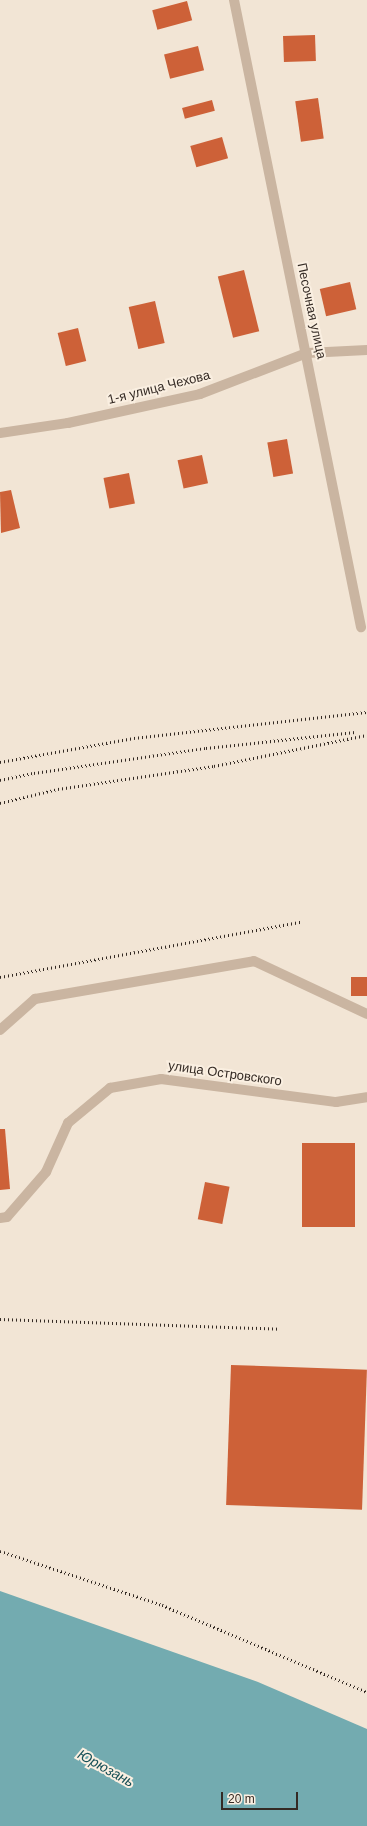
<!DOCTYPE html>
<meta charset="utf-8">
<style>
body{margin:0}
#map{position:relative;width:367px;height:1826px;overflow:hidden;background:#f2e5d5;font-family:Arial,sans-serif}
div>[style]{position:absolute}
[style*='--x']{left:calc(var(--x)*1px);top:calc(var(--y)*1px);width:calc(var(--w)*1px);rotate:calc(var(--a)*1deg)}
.water>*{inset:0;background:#73abb0}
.building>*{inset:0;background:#cd6138;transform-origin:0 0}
.lane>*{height:10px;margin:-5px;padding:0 5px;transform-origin:5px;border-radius:5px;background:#cab5a1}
.street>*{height:10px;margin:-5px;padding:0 5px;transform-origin:5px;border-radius:5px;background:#cab5a1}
.rail>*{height:3px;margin-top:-1.5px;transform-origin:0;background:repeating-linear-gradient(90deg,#342a24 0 1px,transparent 0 4px)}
span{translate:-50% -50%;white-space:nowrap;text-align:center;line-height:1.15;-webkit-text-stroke:4px #faefe1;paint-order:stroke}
.street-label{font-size:13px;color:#342a24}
.water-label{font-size:14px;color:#185057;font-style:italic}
.scale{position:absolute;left:221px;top:1792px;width:77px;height:18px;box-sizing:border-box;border:2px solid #342a24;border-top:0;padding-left:5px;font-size:12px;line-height:14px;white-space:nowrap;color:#342a24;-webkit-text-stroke:3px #faefe1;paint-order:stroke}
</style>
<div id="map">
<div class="water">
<div style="clip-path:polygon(0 1591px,258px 1682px,367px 1729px,367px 1826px,0 1826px)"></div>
</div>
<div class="building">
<div style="left:187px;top:1px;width:20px;height:36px;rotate:75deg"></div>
<div style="left:315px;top:35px;width:26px;height:32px;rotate:88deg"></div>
<div style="left:198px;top:46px;width:25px;height:35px;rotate:76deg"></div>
<div style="left:318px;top:98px;width:41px;height:23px;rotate:82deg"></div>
<div style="left:212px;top:100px;width:11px;height:31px;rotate:75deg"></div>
<div style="left:222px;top:137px;width:22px;height:33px;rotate:74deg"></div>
<div style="left:244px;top:270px;width:63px;height:27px;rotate:76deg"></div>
<div style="left:350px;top:282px;width:28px;height:31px;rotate:77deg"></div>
<div style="left:155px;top:301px;width:43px;height:27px;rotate:77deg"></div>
<div style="left:78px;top:328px;width:34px;height:21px;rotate:76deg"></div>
<div style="left:287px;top:439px;width:35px;height:20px;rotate:80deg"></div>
<div style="left:202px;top:455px;width:29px;height:25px;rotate:78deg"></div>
<div style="left:129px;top:473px;width:31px;height:26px;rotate:79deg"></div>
<div style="clip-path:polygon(11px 490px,20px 528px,1px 533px,0 492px)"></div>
<div style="left:351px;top:977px;width:16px;height:19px"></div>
<div style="clip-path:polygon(0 1129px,5px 1129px,10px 1189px,0 1190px)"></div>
<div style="left:355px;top:1143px;width:84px;height:53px;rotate:90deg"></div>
<div style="left:205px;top:1182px;width:25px;height:38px;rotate:11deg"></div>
<div style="left:231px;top:1365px;width:136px;height:140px;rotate:2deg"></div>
</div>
<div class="lane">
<div style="--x:0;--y:433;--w:69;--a:-8.4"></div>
<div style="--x:68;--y:423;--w:135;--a:-12.4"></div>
<div style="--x:200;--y:394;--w:115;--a:-21"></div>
<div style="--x:307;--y:353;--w:60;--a:-2.9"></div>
<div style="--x:0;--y:1030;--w:47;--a:-41.5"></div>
<div style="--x:35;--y:999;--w:222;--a:-9.8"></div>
<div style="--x:254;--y:961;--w:125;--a:25.1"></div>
<div style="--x:0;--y:1218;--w:7;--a:-8"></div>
<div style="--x:7;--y:1217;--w:60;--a:-49.1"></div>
<div style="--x:46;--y:1172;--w:54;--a:-65.8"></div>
<div style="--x:68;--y:1123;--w:55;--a:-39.8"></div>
<div style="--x:110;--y:1088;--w:52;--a:-10"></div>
<div style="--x:161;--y:1079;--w:177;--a:7.5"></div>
<div style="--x:336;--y:1102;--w:31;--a:-9"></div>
</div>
<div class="street">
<div style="--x:234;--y:0;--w:640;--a:78.55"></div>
</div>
<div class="rail">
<div style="--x:0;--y:762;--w:136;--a:-10.2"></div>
<div style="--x:134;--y:738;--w:234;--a:-6.4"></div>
<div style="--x:0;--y:780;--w:35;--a:-12"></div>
<div style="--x:34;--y:773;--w:174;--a:-8.3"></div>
<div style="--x:206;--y:748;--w:150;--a:-6.1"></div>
<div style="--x:0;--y:803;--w:60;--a:-13.6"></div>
<div style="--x:58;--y:789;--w:158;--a:-8.4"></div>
<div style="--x:214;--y:766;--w:156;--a:-11.5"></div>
<div style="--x:0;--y:977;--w:306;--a:-10.4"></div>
<div style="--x:0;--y:1319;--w:280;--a:2"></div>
<div style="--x:0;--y:1551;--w:171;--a:18.4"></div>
<div style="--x:162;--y:1605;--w:223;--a:23"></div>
</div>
<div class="street-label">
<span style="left:311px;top:311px;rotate:78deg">Песочная улица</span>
<span style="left:159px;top:388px;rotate:-14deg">1-я улица Чехова</span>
<span style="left:225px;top:1074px;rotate:8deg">улица Островского</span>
</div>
<div class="water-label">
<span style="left:106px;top:1768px;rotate:29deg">Юрюзань</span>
</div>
<div class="scale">20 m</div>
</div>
